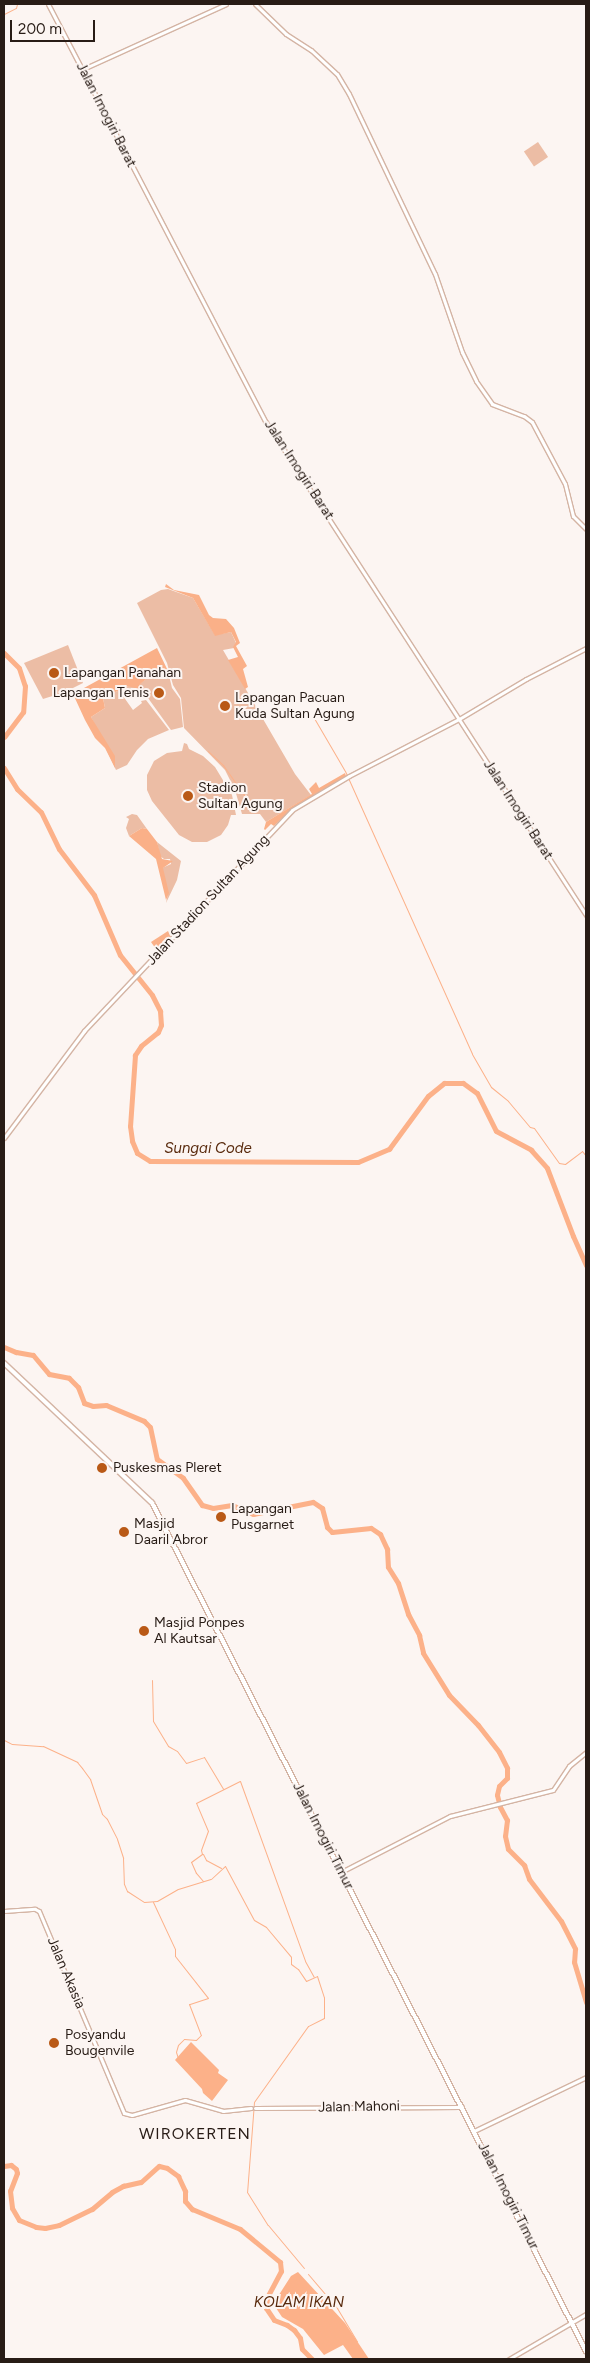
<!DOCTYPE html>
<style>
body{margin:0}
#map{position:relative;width:590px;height:2363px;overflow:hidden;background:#fcf5f2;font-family:Figtree,sans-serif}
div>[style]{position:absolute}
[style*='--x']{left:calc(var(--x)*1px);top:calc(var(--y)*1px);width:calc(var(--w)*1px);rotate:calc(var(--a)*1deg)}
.green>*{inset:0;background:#ecbda5;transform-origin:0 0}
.forest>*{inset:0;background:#fab088}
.water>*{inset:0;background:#fcb189}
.stream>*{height:1px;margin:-0.5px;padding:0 0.5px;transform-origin:0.5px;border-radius:0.5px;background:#fcb189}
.river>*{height:5px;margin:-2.5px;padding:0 2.5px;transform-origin:2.5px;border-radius:2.5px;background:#fcb189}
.roads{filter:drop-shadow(1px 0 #d4b4a4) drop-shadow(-1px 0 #d4b4a4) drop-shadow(0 1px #d4b4a4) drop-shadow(0 -1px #d4b4a4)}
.tertiary>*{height:3px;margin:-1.5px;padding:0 1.5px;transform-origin:1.5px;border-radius:1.5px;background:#fff}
.secondary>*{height:3px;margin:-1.5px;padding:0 1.5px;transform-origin:1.5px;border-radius:1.5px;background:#fff}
.primary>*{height:4px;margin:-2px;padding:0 2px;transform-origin:2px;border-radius:2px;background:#fff}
.dots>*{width:14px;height:14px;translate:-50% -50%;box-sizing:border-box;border:2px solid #fcf5f2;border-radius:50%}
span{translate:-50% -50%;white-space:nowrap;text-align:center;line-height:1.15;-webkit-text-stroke:4px #fcf5f2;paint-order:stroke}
.street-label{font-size:14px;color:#281c16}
.poi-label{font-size:14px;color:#281c16}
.left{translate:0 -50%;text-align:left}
.right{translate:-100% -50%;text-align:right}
.water-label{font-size:15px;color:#592a0d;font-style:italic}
.quarter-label{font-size:16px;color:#281c16;letter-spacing:1px}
.frame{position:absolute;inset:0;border:5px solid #281c16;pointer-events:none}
.scale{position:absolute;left:10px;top:20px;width:85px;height:22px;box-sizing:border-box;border:2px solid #281c16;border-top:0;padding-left:6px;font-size:15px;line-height:18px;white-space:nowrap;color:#281c16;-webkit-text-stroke:4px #fcf5f2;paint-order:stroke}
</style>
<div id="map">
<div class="green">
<div style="left:538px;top:142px;width:18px;height:17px;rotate:56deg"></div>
<div style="clip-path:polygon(168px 589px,193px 598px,215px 635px,231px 632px,236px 643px,234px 648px,223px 650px,295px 774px,311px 795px,266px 822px,260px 814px,242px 814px,235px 790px,225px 770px,184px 728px,181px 698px,173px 685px,167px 663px,137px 603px,161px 590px)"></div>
<div style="clip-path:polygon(68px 645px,83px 683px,65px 692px,43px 699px,24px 663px)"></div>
<div style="clip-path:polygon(158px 670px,161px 675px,168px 671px,172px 688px,180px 699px,183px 727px,171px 730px,148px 698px,139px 699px,131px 689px,123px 696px,133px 710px,142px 703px,141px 701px,146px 700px,169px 730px,148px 739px,137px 750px,127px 765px,116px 770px,91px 717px,105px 708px,103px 698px,128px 686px,138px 685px)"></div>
<div style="clip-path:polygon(184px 743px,187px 744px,189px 749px,203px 756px,215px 767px,232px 795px,236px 815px,231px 815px,228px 825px,221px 835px,207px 842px,192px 842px,179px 835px,152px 801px,147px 790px,147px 775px,154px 761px,167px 753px,182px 751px)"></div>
<div style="clip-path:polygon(132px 814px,137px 815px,147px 829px,142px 828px,129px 836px,126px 828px,129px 819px,126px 817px)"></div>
<div style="clip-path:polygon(157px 842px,181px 861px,177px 880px,166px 903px,168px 893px,162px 868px,171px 864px,170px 859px,164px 859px,160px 856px)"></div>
</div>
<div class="forest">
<div style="clip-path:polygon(166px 584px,174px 590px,199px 595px,209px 615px,213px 618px,226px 619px,234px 628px,240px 643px,236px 646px,247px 666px,243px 669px,248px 687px,245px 689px,228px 660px,238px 657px,233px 647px,236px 642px,231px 632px,215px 636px,193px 598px,165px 587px)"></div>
<div style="clip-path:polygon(157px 648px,168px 671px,161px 675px,157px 670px,139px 685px,140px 687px,138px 689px,128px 686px,103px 698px,105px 708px,91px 717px,115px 756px,115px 768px,105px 748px,95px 738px,85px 720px,73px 694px)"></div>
<div style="clip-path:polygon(345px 773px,346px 776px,294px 807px,274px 826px,271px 824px,265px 830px,264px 829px,266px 822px,312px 794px,309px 789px,316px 782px,319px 788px)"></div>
<div style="clip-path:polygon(142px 828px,147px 829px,157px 842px,162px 859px,173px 861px,163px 868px,169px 893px,166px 900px,156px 859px,129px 836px)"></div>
<div style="clip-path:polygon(168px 931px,171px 938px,158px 952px,151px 942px)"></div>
</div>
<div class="water">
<div style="clip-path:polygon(191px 2042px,219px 2070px,218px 2073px,228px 2080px,212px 2101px,203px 2093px,202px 2089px,175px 2060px)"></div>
<div style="clip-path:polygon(298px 2272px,345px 2323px,369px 2359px,353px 2359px,343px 2345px,324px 2355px,303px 2329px,282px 2317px,276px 2308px,275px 2301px,291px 2276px)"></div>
</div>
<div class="stream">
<div style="--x:4;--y:14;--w:13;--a:-27"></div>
<div style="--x:16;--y:8;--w:4;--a:-76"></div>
<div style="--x:314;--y:718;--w:61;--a:59.7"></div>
<div style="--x:345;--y:771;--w:310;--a:65.8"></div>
<div style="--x:472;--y:1054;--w:38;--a:60"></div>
<div style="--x:491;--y:1087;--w:22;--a:39"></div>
<div style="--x:508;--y:1101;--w:34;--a:50"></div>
<div style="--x:530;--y:1127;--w:4;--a:14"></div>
<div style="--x:534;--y:1128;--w:43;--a:54.5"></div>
<div style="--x:559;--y:1163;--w:6;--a:9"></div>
<div style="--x:565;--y:1164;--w:21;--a:-37"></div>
<div style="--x:582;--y:1151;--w:6;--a:51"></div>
<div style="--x:208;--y:751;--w:21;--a:43"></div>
<div style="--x:223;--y:765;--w:57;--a:54.9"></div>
<div style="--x:152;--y:1680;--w:41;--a:88.6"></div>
<div style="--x:153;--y:1721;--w:29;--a:59"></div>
<div style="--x:168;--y:1746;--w:10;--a:29"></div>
<div style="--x:177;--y:1751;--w:15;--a:53"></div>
<div style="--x:186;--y:1763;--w:19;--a:-18"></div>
<div style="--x:204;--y:1757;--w:37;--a:59"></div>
<div style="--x:4;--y:1740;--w:9;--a:27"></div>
<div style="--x:12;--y:1744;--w:31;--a:4"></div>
<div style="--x:43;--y:1746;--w:38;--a:25"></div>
<div style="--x:77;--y:1762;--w:8;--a:50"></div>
<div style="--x:82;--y:1768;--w:14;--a:54"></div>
<div style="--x:90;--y:1779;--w:37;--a:71"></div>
<div style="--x:102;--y:1814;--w:7;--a:45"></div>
<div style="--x:107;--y:1819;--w:22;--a:63"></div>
<div style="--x:117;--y:1839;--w:20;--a:72"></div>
<div style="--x:123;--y:1858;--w:26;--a:88"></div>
<div style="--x:124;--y:1884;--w:8;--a:67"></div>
<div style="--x:127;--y:1891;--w:20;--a:33"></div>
<div style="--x:144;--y:1902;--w:13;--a:-4"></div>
<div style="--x:157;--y:1901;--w:24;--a:-30"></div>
<div style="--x:178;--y:1889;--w:34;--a:-17"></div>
<div style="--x:211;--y:1879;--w:19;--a:-43"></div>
<div style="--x:225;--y:1866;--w:61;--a:61.8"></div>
<div style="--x:254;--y:1920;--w:14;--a:30"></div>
<div style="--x:266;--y:1927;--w:39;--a:50"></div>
<div style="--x:291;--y:1957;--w:7;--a:90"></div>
<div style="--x:291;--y:1964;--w:9;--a:36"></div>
<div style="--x:298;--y:1969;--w:14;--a:56"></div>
<div style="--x:306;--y:1981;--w:12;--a:-24"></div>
<div style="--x:317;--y:1976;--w:22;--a:72"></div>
<div style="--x:324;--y:1997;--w:21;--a:90"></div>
<div style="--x:324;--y:2018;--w:18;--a:153"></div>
<div style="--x:308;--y:2026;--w:93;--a:125.4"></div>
<div style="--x:254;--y:2102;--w:90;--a:94.4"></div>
<div style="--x:247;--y:2192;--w:39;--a:58"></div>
<div style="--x:268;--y:2225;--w:56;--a:50.1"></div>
<div style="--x:203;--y:1854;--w:7;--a:63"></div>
<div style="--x:206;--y:1860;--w:17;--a:28"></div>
<div style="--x:203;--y:1881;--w:11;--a:-131"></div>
<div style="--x:196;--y:1873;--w:12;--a:-114"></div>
<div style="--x:191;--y:1862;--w:14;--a:-36"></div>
<div style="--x:202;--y:1854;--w:4;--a:-104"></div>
<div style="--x:201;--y:1850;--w:20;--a:-70"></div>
<div style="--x:208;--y:1831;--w:30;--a:-113"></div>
<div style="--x:196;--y:1803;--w:49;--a:-26.6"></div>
<div style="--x:240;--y:1781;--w:191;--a:70.1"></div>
<div style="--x:305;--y:1961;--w:18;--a:61"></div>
<div style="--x:153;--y:1902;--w:52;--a:64.9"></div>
<div style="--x:175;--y:1949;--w:7;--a:90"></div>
<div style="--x:175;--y:1956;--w:53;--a:51.8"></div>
<div style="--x:208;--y:1998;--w:20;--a:162"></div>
<div style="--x:189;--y:2004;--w:33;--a:69"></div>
<div style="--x:201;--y:2035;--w:7;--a:135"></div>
<div style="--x:196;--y:2040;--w:12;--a:-175"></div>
<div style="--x:184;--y:2039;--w:8;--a:135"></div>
<div style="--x:178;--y:2045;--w:7;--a:106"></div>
<div style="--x:176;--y:2052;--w:6;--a:72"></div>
<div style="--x:308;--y:2274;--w:45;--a:49.5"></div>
<div style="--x:337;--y:2308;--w:39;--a:59"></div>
</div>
<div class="river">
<div style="--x:4;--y:653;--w:21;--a:45"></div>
<div style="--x:19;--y:668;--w:19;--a:72"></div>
<div style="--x:25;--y:686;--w:26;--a:94"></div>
<div style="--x:23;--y:712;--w:31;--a:127"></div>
<div style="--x:4;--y:768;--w:25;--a:58"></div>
<div style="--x:17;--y:789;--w:33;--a:44"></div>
<div style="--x:41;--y:812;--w:41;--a:64.1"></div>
<div style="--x:59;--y:849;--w:58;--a:52.7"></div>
<div style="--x:94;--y:895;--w:65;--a:66.6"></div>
<div style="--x:120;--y:955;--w:51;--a:51.3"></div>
<div style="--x:152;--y:995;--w:18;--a:63"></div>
<div style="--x:160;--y:1011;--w:14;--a:86"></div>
<div style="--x:161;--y:1025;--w:8;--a:113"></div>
<div style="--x:158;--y:1032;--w:22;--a:141"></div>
<div style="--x:141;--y:1046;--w:11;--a:124"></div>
<div style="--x:135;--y:1055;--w:71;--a:94"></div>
<div style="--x:130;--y:1126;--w:15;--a:82"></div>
<div style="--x:132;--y:1141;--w:13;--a:67"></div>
<div style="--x:137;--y:1153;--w:15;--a:32"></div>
<div style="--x:150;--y:1161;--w:208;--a:0.3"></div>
<div style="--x:358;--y:1162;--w:34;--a:-23"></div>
<div style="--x:389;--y:1149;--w:66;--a:-53.7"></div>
<div style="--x:428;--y:1096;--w:21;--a:-39"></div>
<div style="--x:444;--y:1083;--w:19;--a:0"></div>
<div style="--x:463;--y:1083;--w:17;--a:36"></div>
<div style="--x:477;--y:1093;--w:42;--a:63.4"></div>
<div style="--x:496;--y:1131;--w:40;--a:28"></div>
<div style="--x:531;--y:1150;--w:24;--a:48"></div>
<div style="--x:547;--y:1168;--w:73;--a:69.1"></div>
<div style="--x:573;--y:1236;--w:32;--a:66"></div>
<div style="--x:4;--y:1347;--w:13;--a:23"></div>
<div style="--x:16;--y:1352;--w:17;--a:10"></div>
<div style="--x:33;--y:1355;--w:25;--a:50"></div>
<div style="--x:49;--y:1374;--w:20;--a:11"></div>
<div style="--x:69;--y:1378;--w:13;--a:45"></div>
<div style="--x:78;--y:1387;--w:17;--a:69"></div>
<div style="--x:84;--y:1403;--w:9;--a:18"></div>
<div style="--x:93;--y:1406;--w:13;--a:-4"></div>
<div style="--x:106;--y:1405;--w:41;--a:22.8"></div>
<div style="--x:144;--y:1421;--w:8;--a:45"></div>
<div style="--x:150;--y:1427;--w:33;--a:78"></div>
<div style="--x:157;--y:1459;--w:32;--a:36"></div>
<div style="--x:183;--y:1478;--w:33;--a:55"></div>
<div style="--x:202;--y:1505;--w:11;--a:15"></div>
<div style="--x:213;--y:1508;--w:19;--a:-9"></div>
<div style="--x:232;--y:1505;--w:23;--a:23"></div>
<div style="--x:253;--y:1514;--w:61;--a:-11.3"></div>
<div style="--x:313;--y:1502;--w:11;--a:34"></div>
<div style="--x:322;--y:1508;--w:20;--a:75"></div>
<div style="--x:327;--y:1527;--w:7;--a:45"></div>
<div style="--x:332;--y:1532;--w:39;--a:-6"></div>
<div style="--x:371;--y:1528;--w:11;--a:34"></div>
<div style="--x:380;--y:1534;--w:17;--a:65"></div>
<div style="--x:387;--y:1549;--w:18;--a:87"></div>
<div style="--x:388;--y:1567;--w:19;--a:58"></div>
<div style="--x:398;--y:1583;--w:33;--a:72"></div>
<div style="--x:408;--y:1614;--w:24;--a:62"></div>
<div style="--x:419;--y:1635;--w:18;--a:77"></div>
<div style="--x:423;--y:1653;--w:49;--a:58.2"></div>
<div style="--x:449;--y:1695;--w:42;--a:46"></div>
<div style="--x:478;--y:1725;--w:34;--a:52"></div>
<div style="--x:499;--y:1752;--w:18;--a:63"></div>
<div style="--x:507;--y:1768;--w:10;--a:90"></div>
<div style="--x:507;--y:1778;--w:11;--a:135"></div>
<div style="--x:499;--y:1786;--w:9;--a:103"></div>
<div style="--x:497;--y:1795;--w:12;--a:76"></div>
<div style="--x:500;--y:1807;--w:15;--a:62"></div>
<div style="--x:507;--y:1820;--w:16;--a:97"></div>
<div style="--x:505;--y:1836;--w:13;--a:77"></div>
<div style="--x:508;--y:1849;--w:23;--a:45"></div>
<div style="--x:524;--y:1865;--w:15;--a:70"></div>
<div style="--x:529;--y:1879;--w:53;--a:52.7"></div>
<div style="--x:561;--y:1921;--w:31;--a:63"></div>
<div style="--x:575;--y:1949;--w:13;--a:94"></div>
<div style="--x:574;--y:1962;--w:42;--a:73.3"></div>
<div style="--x:4;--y:2166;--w:7;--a:-8"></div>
<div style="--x:11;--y:2165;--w:6;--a:39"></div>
<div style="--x:16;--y:2169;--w:4;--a:76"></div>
<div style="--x:17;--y:2173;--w:19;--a:111"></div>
<div style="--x:10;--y:2191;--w:17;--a:83"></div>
<div style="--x:12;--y:2208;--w:14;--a:60"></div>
<div style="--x:19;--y:2220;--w:18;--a:22"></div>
<div style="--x:36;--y:2227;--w:9;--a:6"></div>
<div style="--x:45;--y:2228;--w:14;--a:-12"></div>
<div style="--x:59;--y:2225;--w:37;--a:-26"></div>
<div style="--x:92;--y:2209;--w:26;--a:-40"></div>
<div style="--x:112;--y:2192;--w:13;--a:-29"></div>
<div style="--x:123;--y:2186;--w:18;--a:-13"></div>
<div style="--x:141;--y:2182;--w:24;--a:-42"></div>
<div style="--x:159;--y:2166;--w:8;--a:14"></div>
<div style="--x:167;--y:2168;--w:14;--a:36"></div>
<div style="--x:178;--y:2176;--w:17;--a:65"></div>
<div style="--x:185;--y:2191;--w:10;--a:90"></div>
<div style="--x:185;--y:2201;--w:11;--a:49"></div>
<div style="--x:192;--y:2209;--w:52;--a:22.6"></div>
<div style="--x:240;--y:2229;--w:52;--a:39.5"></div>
<div style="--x:280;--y:2262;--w:9;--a:84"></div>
<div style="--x:281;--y:2271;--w:30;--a:118"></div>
<div style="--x:267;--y:2297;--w:11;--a:95"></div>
<div style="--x:266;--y:2308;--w:14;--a:56"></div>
<div style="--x:274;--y:2320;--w:14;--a:21"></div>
<div style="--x:287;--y:2325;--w:9;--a:36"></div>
<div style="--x:294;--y:2330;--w:10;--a:53"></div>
<div style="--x:300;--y:2338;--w:11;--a:80"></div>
<div style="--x:302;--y:2349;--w:14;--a:45"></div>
</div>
<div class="roads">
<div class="tertiary">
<div style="--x:255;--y:4;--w:43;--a:44.1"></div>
<div style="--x:286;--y:34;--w:30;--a:33"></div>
<div style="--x:311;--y:50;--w:35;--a:43"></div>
<div style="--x:337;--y:74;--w:23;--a:59"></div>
<div style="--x:349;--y:94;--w:199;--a:64.5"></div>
<div style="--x:435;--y:274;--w:83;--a:70.9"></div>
<div style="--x:462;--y:352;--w:32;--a:64"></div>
<div style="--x:476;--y:381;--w:28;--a:55"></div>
<div style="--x:492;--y:404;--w:34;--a:21"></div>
<div style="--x:524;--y:416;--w:10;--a:37"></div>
<div style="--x:532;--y:422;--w:70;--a:62"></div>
<div style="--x:565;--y:484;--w:33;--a:76"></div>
<div style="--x:573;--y:516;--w:18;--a:45"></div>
<div style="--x:83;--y:69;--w:157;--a:-24.4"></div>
<div style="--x:341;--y:1872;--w:123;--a:-27.2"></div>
<div style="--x:450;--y:1816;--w:106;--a:-14.2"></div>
<div style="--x:553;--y:1790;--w:29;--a:-56"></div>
<div style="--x:569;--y:1766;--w:22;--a:-39"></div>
<div style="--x:4;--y:1911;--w:31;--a:-4"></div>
<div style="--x:35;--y:1909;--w:4;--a:27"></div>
<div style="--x:39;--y:1911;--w:219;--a:67.2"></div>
<div style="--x:124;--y:2113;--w:8;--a:14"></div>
<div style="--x:132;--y:2115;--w:55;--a:-15.8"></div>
<div style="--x:185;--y:2100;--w:40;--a:16"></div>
<div style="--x:223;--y:2111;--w:28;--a:-6"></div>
<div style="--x:255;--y:2108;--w:207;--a:-0.3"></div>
<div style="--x:474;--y:2131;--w:124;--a:-25.7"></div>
<div style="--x:509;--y:2359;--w:89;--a:-30.3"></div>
</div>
<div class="secondary">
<div style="--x:48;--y:4;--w:471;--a:62.5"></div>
<div style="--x:266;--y:422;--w:588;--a:57.01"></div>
<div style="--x:4;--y:1138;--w:134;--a:-53.2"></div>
<div style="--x:84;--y:1031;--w:303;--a:-46.7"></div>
<div style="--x:292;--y:810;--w:66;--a:-30.8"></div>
<div style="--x:349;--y:776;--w:124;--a:-27.4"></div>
<div style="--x:459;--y:719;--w:78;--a:-30.8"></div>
<div style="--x:526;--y:679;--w:68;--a:-27.3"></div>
</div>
<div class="primary">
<div style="--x:4;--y:1363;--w:204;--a:43.4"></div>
<div style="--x:152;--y:1503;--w:953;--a:62.9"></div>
</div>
</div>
<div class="dots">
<div style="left:54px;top:673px;background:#b95916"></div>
<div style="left:159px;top:693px;background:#b95916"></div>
<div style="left:225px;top:706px;background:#b95916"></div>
<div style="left:188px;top:796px;background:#b95916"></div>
<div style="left:102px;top:1468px;background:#b95916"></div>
<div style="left:221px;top:1517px;background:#b95916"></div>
<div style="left:124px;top:1532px;background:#b95916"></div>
<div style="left:144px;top:1631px;background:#b95916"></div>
<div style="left:54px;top:2043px;background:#b95916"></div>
</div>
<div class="street-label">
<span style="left:106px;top:115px;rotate:63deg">Jalan Imogiri Barat</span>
<span style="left:299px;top:470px;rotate:57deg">Jalan Imogiri Barat</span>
<span style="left:518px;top:810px;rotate:57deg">Jalan Imogiri Barat</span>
<span style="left:208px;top:900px;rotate:-47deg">Jalan Stadion Sultan Agung</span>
<span style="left:323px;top:1836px;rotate:63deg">Jalan Imogiri Timur</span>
<span style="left:66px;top:1973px;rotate:67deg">Jalan Akasia</span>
<span style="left:359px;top:2107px;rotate:-1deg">Jalan Mahoni</span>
<span style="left:508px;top:2196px;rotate:63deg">Jalan Imogiri Timur</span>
</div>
<div class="poi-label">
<span class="left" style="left:64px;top:673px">Lapangan Panahan</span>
<span class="right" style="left:149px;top:693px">Lapangan Tenis</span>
<span class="left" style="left:235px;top:706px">Lapangan Pacuan<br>Kuda Sultan Agung</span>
<span class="left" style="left:198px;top:796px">Stadion<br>Sultan Agung</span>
<span class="left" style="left:113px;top:1468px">Puskesmas Pleret</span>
<span class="left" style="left:231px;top:1517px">Lapangan<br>Pusgarnet</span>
<span class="left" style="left:134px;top:1532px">Masjid<br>Daaril Abror</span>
<span class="left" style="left:154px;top:1631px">Masjid Ponpes<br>Al Kautsar</span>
<span class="left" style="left:65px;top:2043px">Posyandu<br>Bougenvile</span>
</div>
<div class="water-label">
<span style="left:208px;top:1149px">Sungai Code</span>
<span style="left:299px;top:2303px">KOLAM IKAN</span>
</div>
<div class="quarter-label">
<span style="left:195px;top:2134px">WIROKERTEN</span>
</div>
<div class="frame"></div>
<div class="scale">200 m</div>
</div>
